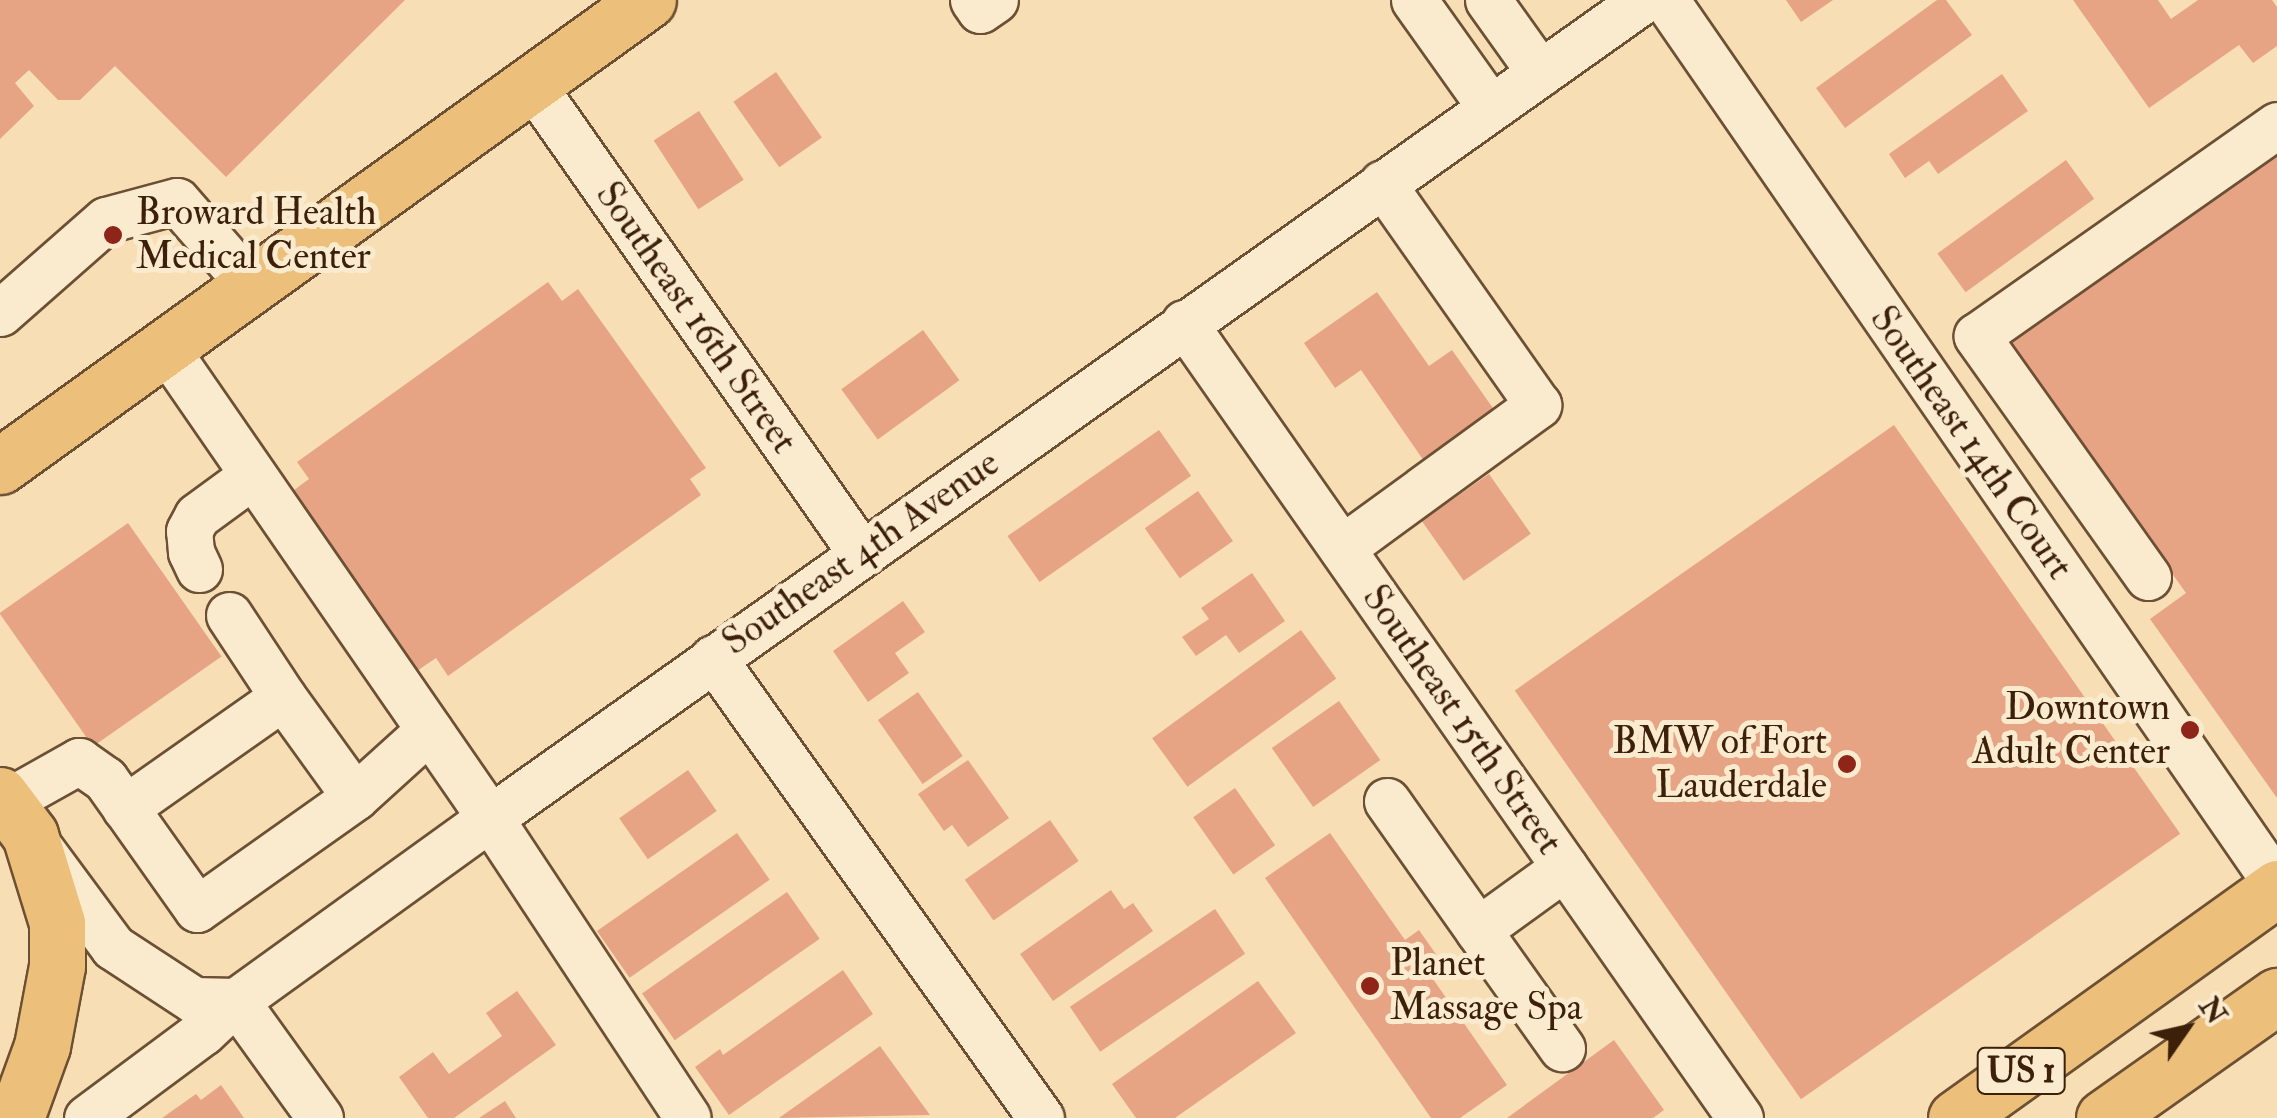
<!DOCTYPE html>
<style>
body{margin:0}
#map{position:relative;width:2277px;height:1118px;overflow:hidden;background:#f8deb4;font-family:"IM FELL Double Pica",serif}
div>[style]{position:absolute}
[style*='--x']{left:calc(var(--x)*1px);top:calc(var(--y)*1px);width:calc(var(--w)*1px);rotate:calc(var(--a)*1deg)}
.building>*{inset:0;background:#e6a485;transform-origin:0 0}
.roads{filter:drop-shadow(2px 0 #6c5034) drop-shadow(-2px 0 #6c5034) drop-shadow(0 2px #6c5034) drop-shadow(0 -2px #6c5034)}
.minor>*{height:45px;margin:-22.5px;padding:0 22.5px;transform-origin:22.5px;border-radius:22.5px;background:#faeace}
.major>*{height:55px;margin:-27.5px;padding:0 27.5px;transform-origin:27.5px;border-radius:27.5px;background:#ecbf7a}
.dots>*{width:28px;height:28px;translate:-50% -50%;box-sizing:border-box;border:5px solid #faeace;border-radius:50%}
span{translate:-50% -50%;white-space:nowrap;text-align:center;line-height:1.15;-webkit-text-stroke:10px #faeace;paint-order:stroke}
.shield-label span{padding:2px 8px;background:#faeace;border:2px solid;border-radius:8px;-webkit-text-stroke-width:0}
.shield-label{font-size:35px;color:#3d200a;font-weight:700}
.poi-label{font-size:38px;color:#3d200a}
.left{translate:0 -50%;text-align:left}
.right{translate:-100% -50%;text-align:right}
.street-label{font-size:38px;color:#3d200a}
.north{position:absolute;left:2137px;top:978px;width:100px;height:100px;-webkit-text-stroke:8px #faeace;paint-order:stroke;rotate:56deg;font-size:28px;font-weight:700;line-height:40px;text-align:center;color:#3d200a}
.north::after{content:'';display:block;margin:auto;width:35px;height:45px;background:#3d200a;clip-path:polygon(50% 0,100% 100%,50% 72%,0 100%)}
</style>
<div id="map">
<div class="building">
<div style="clip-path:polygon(0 0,405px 0,226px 177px,115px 66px,80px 100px,58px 100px,29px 70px,15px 83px,34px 106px,0 139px)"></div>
<div style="clip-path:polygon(1786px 0,1833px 0,1801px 22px)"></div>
<div style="clip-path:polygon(1937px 0,1946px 0,1972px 35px,1845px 128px,1816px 88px)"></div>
<div style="clip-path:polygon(2073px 0,2158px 0,2171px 19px,2198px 0,2272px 0,2277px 7px,2277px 46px,2253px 63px,2239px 45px,2149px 108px)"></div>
<div style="left:776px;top:72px;width:80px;height:52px;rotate:55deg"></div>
<div style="clip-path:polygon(2002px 74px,2028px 111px,1938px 174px,1929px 161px,1905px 178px,1889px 154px)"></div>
<div style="left:699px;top:111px;width:82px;height:54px;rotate:57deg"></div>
<div style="clip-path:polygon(2277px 139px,2277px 798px,2150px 619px,2186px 593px,2002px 335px)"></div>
<div style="left:2066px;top:160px;width:48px;height:159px;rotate:54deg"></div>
<div style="clip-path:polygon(548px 282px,562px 301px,578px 289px,706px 468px,690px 479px,701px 495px,448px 676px,436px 658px,417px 671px,290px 493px,309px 479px,297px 462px)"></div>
<div style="clip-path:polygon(1377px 292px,1429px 366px,1452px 350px,1495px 411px,1424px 461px,1361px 370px,1335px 388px,1304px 343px)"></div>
<div style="left:923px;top:330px;width:62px;height:101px;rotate:54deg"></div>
<div style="left:1894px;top:425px;width:499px;height:463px;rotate:55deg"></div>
<div style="left:1159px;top:430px;width:56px;height:185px;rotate:55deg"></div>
<div style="left:1489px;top:474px;width:73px;height:82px;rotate:55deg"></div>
<div style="left:1198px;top:491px;width:61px;height:65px;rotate:55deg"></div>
<div style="left:128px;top:523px;width:163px;height:157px;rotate:55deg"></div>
<div style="clip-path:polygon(1252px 573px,1285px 621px,1239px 653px,1226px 635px,1196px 656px,1182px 637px,1209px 619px,1201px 608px)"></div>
<div style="clip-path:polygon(903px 601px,925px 632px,895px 653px,909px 673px,868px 702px,833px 651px)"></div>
<div style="left:1301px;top:630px;width:60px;height:184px;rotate:54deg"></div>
<div style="left:918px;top:692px;width:78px;height:49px;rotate:55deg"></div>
<div style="left:1339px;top:701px;width:72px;height:82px;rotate:55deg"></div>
<div style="clip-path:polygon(968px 760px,1009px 818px,968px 847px,952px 825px,944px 831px,918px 794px)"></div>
<div style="left:688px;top:770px;width:50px;height:84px;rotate:55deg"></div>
<div style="left:1235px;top:788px;width:70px;height:51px;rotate:55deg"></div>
<div style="left:1050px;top:820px;width:50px;height:104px;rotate:55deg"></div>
<div style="left:737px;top:833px;width:57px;height:171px;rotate:55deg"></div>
<div style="clip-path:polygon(1330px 833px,1405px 940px,1419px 930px,1447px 970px,1433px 979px,1507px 1085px,1460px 1118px,1431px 1118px,1265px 878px)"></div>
<div style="clip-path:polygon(1111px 890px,1124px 909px,1133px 903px,1153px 931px,1053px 1001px,1020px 954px)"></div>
<div style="left:787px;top:892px;width:57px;height:177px;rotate:55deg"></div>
<div style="left:1215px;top:909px;width:54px;height:175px;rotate:56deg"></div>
<div style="clip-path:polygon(843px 970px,873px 1014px,729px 1115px,695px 1067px,720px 1049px,723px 1055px)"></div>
<div style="clip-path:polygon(1258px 981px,1296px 1033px,1175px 1118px,1136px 1118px,1112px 1084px)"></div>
<div style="clip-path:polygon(517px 991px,556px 1045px,454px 1118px,428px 1118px,399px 1077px,433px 1052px,449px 1074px,502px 1036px,486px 1013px)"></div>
<div style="clip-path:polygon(1614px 1040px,1664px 1110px,1653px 1118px,1507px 1118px)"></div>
<div style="clip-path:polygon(880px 1046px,930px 1115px,779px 1118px)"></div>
<div style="clip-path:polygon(221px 1085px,244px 1118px,162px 1118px,196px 1094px,201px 1100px)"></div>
<div style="clip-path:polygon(505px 1101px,516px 1118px,479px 1118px)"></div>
</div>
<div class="roads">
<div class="minor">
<div style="--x:973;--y:0;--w:12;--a:55"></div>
<div style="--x:980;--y:10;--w:18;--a:-34"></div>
<div style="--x:1414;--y:0;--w:131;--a:54.6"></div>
<div style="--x:1488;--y:0;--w:90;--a:54.5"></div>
<div style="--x:1666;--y:0;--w:1075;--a:55.38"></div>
<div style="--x:532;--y:84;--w:573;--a:54.95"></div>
<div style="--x:0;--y:313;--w:141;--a:-41.3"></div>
<div style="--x:106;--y:220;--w:73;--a:-15"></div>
<div style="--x:177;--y:201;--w:113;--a:49"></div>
<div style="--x:1184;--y:323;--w:970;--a:55.03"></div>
<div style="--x:165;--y:347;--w:572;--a:55.39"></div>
<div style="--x:490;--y:818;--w:359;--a:56.6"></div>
<div style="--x:1342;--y:548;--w:243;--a:-36.1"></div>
<div style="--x:1538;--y:405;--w:271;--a:-125.1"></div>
<div style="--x:199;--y:569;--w:19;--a:-115"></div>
<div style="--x:191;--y:552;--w:21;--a:-95"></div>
<div style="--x:189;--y:531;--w:17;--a:-62"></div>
<div style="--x:197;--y:516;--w:69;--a:-36.2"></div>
<div style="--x:2148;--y:577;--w:296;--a:-125.4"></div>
<div style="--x:1977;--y:336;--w:367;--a:-35.1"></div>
<div style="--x:229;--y:615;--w:98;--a:56.6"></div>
<div style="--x:713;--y:658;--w:565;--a:54.51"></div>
<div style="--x:1387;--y:801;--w:158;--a:54.8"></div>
<div style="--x:1478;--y:930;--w:107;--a:-35.9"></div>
<div style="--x:6;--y:802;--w:84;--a:-29.3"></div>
<div style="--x:79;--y:761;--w:32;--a:35"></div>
<div style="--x:105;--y:779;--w:159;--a:54.7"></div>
<div style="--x:197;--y:909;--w:194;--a:-35.3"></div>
<div style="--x:355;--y:797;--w:100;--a:-42.2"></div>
<div style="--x:125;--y:808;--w:193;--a:-35.1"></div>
<div style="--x:283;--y:697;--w:123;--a:54.2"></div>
<div style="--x:42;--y:851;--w:119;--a:53.5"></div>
<div style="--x:113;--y:947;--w:97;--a:33.2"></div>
<div style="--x:194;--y:1000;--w:42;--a:1.4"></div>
<div style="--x:1478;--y:930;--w:145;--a:54.6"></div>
<div style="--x:236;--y:1001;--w:144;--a:54.3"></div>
<div style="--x:87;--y:1118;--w:144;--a:-36.6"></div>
<div style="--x:203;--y:1032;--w:45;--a:-43.2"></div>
<div style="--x:236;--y:1001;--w:313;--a:-35.8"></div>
<div style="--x:490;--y:818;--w:1414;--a:-35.35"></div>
</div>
<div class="major">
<div style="--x:0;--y:466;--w:798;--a:-35.72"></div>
<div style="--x:0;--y:795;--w:50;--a:53.1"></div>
<div style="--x:30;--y:835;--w:92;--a:72.9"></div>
<div style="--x:57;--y:923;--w:43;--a:90"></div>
<div style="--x:57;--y:966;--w:81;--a:100.6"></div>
<div style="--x:42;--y:1046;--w:77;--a:109.9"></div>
<div style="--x:1956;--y:1118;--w:395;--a:-35.6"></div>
<div style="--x:2104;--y:1118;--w:212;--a:-35.2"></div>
</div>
</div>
<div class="dots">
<div style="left:113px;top:235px;background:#8f2418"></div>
<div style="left:2190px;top:730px;background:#8f2418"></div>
<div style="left:1847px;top:764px;background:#8f2418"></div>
<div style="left:1370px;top:986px;background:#8f2418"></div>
</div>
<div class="shield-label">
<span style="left:2021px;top:1071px">US 1</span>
</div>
<div class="poi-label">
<span class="left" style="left:136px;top:235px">Broward Health<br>Medical Center</span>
<span class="right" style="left:2170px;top:730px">Downtown<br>Adult Center</span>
<span class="right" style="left:1827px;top:764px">BMW of Fort<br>Lauderdale</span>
<span class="left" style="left:1390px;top:986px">Planet<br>Massage Spa</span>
</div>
<div class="street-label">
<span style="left:696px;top:318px;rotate:55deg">Southeast 16th Street</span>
<span style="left:1971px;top:443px;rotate:55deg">Southeast 14th Court</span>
<span style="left:861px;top:553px;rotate:-35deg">Southeast 4th Avenue</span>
<span style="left:1462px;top:720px;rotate:55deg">Southeast 15th Street</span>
</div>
<div class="north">N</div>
</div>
